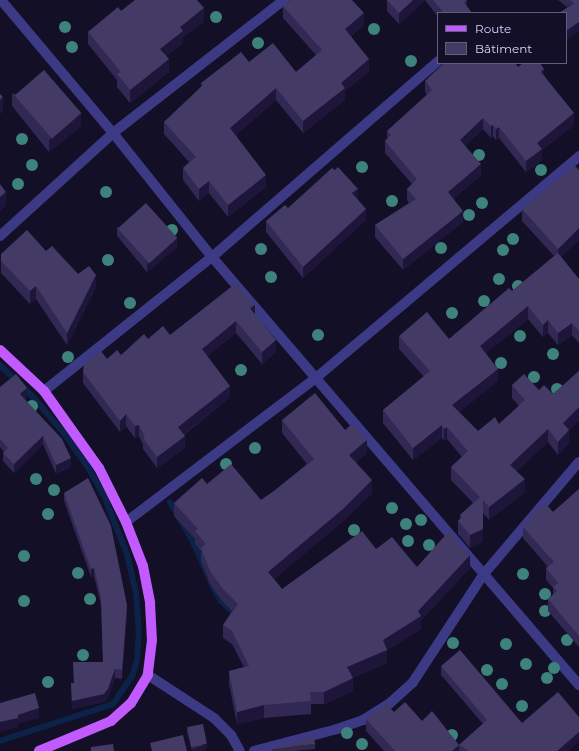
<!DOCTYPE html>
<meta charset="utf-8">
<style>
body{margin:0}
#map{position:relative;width:579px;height:751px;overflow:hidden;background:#130f26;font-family:Montserrat,sans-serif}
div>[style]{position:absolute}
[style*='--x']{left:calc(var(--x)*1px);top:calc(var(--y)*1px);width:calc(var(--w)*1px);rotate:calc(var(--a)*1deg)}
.stream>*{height:6px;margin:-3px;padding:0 3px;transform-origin:3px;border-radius:3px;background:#0c2248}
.minor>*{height:10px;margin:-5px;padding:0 5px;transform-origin:5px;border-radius:5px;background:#3d3a85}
.primary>*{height:10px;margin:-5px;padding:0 5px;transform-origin:5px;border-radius:5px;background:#c25bff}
.trees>*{width:12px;height:12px;margin:-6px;border-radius:50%;background:#3d827b}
.wall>*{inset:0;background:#312854}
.shaded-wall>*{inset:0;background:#1d163a}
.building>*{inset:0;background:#433a66;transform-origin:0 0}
span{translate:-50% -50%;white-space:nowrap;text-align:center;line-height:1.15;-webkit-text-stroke:3.5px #130f26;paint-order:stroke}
.legend{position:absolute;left:437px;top:12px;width:130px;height:52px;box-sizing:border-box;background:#130f26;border:1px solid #625e7d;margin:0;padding:5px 7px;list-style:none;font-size:12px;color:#d9d4ff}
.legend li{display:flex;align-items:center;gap:8px;height:20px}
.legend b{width:20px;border:1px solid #625e7d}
</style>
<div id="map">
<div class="stream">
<div style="--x:0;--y:365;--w:45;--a:44.1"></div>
<div style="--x:32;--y:396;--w:48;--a:49.3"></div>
<div style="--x:63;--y:432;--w:45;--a:54.9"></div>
<div style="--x:89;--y:469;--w:31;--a:61"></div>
<div style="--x:104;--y:496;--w:62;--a:68.4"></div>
<div style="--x:127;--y:554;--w:39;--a:77"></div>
<div style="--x:136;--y:592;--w:39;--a:86"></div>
<div style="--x:139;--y:631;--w:29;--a:94"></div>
<div style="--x:137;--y:660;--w:17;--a:107"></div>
<div style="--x:132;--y:676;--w:34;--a:124"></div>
<div style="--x:113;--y:704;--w:119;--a:161.9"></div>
<div style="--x:170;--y:502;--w:46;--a:60.1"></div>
<div style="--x:193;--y:542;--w:51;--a:65.9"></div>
<div style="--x:214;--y:589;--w:14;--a:60"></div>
<div style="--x:221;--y:601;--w:18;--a:43"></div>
</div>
<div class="minor">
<div style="--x:1;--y:0;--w:174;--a:49.9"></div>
<div style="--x:113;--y:133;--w:159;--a:51.4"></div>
<div style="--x:212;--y:257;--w:564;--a:49.39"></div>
<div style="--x:0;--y:236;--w:153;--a:-42.3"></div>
<div style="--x:113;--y:133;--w:217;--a:-37.9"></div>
<div style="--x:44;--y:391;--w:215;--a:-38.6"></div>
<div style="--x:212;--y:257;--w:299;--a:-40.9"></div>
<div style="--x:126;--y:522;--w:240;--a:-37.2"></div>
<div style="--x:317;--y:377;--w:343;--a:-40.1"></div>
<div style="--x:148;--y:675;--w:79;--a:33.1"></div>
<div style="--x:214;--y:718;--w:24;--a:45"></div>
<div style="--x:231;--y:735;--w:18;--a:61"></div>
<div style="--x:254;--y:751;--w:86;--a:-14.8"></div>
<div style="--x:337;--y:729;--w:28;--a:-19"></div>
<div style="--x:363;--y:720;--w:32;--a:-32"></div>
<div style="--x:390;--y:703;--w:31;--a:-42"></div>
<div style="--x:413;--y:682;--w:128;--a:-56.8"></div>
<div style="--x:483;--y:575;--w:148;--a:-49.7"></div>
</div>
<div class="primary">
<div style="--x:0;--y:350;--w:60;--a:43"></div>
<div style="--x:44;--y:391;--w:95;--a:54.5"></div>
<div style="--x:99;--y:468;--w:60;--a:63.4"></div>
<div style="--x:126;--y:522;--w:47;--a:68.9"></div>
<div style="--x:143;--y:566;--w:38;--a:79"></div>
<div style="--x:150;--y:603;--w:37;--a:87"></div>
<div style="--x:152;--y:640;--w:35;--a:97"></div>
<div style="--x:148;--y:675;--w:33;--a:121"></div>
<div style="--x:131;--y:703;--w:27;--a:138"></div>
<div style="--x:111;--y:721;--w:78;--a:157.4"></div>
</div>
<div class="trees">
<div style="left:216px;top:17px"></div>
<div style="left:65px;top:27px"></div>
<div style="left:374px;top:29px"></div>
<div style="left:258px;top:43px"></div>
<div style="left:72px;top:47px"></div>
<div style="left:411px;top:61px"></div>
<div style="left:22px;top:139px"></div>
<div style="left:479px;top:155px"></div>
<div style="left:32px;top:165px"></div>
<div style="left:362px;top:167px"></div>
<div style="left:541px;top:170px"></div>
<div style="left:18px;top:184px"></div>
<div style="left:106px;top:192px"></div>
<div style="left:392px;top:201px"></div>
<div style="left:482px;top:203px"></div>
<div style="left:469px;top:215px"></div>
<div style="left:172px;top:230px"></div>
<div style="left:513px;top:239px"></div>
<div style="left:441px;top:248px"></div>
<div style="left:261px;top:249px"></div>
<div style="left:503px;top:250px"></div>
<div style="left:108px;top:260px"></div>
<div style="left:271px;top:277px"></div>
<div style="left:499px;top:279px"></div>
<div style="left:518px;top:286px"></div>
<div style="left:484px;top:301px"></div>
<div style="left:130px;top:303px"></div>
<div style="left:452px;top:313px"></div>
<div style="left:318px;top:335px"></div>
<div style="left:520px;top:336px"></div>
<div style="left:553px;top:354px"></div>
<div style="left:68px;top:357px"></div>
<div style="left:501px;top:363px"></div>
<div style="left:241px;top:370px"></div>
<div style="left:534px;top:377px"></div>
<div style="left:557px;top:389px"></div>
<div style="left:32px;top:406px"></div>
<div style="left:255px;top:448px"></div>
<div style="left:226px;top:464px"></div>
<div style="left:36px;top:479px"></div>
<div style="left:54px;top:490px"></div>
<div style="left:392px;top:508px"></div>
<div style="left:48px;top:514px"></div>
<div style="left:421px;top:520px"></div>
<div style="left:406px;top:524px"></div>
<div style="left:354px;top:530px"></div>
<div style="left:408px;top:541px"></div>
<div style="left:429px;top:545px"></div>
<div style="left:24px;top:556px"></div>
<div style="left:78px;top:573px"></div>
<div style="left:523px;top:574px"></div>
<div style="left:545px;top:594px"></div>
<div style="left:90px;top:599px"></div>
<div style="left:24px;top:601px"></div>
<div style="left:545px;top:611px"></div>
<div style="left:567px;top:640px"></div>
<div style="left:453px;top:643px"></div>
<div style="left:506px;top:644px"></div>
<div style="left:83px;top:655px"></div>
<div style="left:526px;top:664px"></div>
<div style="left:554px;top:668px"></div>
<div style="left:487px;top:670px"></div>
<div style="left:547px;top:678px"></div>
<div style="left:48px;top:682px"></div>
<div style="left:502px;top:684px"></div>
<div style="left:522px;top:706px"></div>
<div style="left:347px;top:733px"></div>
<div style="left:452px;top:735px"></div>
<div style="left:362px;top:744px"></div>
</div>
<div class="wall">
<div style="clip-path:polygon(387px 0,466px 0,467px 6px,472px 13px,438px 13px,438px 17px,425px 0,399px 24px,387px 11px)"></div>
<div style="clip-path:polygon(558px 0,579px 0,567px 7px)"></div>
<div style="clip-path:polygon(283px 6px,364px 25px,351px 36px,369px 71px,345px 91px,345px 100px,303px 133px,276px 100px,236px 135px,266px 187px,228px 217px,209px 193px,199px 201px,183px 180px,183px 168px,189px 162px,164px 134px,164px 122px,201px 87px,201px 83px,249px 62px,296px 72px,316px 55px,283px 18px)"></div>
<div style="clip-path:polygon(121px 11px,204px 21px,183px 37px,183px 43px,166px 56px,169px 72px,130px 103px,117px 87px,117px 80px,88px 44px,88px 32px)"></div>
<div style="clip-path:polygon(518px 67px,544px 76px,574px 125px,542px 150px,542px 160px,526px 172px,499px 138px,496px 140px,493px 136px,491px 138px,483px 129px,465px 146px,481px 175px,453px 199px,463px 222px,403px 270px,375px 237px,375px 225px,409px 203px,407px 200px,407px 189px,412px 184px,385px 153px,385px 141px,387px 139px,387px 131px,427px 95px,425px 92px,425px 81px)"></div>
<div style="clip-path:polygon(12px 93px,81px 126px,49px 152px,12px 106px)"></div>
<div style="clip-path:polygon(579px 170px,579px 240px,561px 257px,579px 279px,579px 343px,572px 335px,558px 345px,548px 333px,543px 337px,528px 319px,486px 353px,498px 381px,459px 412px,478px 431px,499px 424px,519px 406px,512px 398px,512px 385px,539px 390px,553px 394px,579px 371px,579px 420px,569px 430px,569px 443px,558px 455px,548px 442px,516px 471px,525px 492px,489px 520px,483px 513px,483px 542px,470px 548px,458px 534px,458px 521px,460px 519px,460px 515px,473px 503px,451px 480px,451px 467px,462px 457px,447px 439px,444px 441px,442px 438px,413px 460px,383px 423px,383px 410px,424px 377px,399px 349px,399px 336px,449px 339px,512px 291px,554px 256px,522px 221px,522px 209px)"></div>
<div style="clip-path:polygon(358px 199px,366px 220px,303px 278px,266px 232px,266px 221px,288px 208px)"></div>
<div style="clip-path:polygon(117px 227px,177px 247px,147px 272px,117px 236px)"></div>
<div style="clip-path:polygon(46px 251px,96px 287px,67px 345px,36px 299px,30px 304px,1px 273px,1px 254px)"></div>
<div style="clip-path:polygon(255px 314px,276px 352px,262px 364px,236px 333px,207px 356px,230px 397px,184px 435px,185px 448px,157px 468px,143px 449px,143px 445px,139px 436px,135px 438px,126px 426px,120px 432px,83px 383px,83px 372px,107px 359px,121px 355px,148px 339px,170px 335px)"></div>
<div style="clip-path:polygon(0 387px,27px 397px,24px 399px,71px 467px,56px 474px,43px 444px,14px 473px,3px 461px,3px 453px,4px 452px,0 447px)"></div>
<div style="clip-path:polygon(282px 420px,345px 430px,367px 453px,356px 462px,372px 493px,343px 521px,274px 579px,282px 589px,376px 549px,417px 567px,458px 544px,470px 568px,421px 620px,421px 629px,387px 650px,387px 663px,352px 678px,353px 691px,324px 704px,311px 704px,311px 714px,264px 718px,237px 724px,229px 684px,229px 671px,244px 667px,232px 644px,223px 638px,223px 625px,232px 611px,222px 601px,210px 584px,201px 561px,201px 551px,195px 544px,195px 539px,174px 516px,174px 503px,207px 484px,261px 500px,274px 491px,307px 464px,282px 433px)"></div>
<div style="clip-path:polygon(579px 489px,579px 647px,548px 611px,548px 599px,553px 595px,553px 588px,546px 580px,546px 568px,548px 567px,523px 538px,523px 527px,553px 512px)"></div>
<div style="clip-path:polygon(64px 493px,127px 613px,122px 679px,115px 678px,108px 698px,104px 702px,72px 709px,71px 683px,74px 683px,73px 662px,103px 662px,101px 605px,94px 576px,91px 577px,64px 501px)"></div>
<div style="clip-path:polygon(441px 666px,522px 723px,579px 717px,579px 741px,568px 751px,384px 751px,366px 731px,366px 719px,394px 712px,422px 721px,459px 745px,483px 724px,441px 675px)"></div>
<div style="clip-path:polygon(187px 727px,207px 749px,200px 751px,192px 751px,187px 732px)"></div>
<div style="clip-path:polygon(315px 744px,315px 749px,294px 751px,272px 751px,272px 749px)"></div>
</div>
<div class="shaded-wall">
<div style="clip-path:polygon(413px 0,425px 0,399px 24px,399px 13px)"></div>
<div style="clip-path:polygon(204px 8px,204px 21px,183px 37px,183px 43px,160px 61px,160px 49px,180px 27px)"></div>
<div style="clip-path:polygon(364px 13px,364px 25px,345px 41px,345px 29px)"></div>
<div style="clip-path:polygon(579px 22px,579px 31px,566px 40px,566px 31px)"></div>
<div style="clip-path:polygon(169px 59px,169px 72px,130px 103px,130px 90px)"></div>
<div style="clip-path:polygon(369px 59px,369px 71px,345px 91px,345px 100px,303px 133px,303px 121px,341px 83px)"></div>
<div style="clip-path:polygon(544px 69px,544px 80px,541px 72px)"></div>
<div style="clip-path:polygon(276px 88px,276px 100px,230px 140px,230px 128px)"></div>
<div style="clip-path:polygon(3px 97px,3px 112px,0 114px,0 100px)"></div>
<div style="clip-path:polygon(81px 113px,81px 126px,49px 152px,49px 140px)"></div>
<div style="clip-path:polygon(574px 113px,574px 125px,542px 150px,542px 160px,526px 172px,526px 161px,537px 143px)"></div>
<div style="clip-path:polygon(483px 118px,483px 129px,460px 151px,460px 140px)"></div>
<div style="clip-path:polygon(493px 125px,493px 136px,491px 138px,491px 126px)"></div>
<div style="clip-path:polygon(499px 127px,499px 138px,496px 140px,496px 129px)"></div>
<div style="clip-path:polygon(481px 164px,481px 175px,448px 204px,448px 192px)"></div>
<div style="clip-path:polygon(266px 175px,266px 187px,228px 217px,228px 205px)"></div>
<div style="clip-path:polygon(209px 181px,209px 193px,199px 201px,199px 189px)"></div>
<div style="clip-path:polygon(358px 189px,358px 200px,352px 193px)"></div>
<div style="clip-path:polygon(6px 192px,6px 206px,0 211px,0 197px)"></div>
<div style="clip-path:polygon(366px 209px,366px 220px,303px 278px,303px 267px)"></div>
<div style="clip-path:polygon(463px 211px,463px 222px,403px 270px,403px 259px)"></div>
<div style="clip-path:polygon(579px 228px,579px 240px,558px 260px,558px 249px)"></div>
<div style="clip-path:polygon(177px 238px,177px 247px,147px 272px,147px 264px)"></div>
<div style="clip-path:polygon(96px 275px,96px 287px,67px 345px,67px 333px)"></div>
<div style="clip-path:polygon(36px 286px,36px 299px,30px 304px,30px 291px)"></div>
<div style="clip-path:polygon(255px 305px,255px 317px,250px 308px)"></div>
<div style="clip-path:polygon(528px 306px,528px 319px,480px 358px,480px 346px)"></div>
<div style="clip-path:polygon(548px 320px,548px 333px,543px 337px,543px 325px)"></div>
<div style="clip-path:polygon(236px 321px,236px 333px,202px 361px,202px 349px)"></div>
<div style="clip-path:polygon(572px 323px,572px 335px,558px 345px,558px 333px)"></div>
<div style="clip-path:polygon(276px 340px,276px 352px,262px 364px,262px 352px)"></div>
<div style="clip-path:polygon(498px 369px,498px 381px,452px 418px,452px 405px)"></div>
<div style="clip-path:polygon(230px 386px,230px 397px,178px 439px,178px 427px)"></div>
<div style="clip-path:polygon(27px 388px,27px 397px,20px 403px,20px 394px)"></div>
<div style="clip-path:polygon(579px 407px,579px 420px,569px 430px,569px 443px,558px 455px,558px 442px,563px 423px)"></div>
<div style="clip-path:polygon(126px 414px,126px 426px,120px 432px,120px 421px)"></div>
<div style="clip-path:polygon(139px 425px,139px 436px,135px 438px,135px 426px)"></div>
<div style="clip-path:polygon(442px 425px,442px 438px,413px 460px,413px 448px)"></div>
<div style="clip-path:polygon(447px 427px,447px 439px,444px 441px,444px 429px)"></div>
<div style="clip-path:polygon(548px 429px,548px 442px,510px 478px,510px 465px)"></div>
<div style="clip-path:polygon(43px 436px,43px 444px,14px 473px,14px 464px)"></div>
<div style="clip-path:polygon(185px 436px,185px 448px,157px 468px,157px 457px)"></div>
<div style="clip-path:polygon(367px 440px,367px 453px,349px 468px,349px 455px)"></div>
<div style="clip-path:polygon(71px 458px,71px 467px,56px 474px,56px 465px)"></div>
<div style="clip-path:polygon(525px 479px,525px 492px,489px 520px,489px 507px)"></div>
<div style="clip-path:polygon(372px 480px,372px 493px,343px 521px,268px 585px,268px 572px)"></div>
<div style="clip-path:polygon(483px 529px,483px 542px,470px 548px,470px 535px)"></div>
<div style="clip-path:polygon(470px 555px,470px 568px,421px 620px,421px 629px,387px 650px,387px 663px,347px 680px,347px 667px,383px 640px,418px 611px)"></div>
<div style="clip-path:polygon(94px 568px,94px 576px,91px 577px,91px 569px)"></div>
<div style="clip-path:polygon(127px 605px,127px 613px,122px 679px,122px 670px)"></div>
<div style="clip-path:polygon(115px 669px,115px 678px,108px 698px,104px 702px,72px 709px,72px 701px)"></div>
<div style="clip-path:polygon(353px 678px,353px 691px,324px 704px,324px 692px)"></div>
<div style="clip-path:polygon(264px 705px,264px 718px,237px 724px,237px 712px)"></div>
<div style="clip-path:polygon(39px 708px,39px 718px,18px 724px,18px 727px,0 732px,0 722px,18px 715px)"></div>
<div style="clip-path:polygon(579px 732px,579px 741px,568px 751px,557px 751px)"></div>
<div style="clip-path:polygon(207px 744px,207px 749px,200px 751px,192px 751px,192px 749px)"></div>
<div style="clip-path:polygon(459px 745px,459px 751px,452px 751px)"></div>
</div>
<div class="building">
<div style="clip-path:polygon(135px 0,197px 0,204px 8px,180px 27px,183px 31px,160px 49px,169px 59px,130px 90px,117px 74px,121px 72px,88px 32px,118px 7px,121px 11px)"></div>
<div style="clip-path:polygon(290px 0,352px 0,364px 13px,345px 29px,369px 59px,341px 83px,345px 88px,303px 121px,276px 88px,230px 128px,266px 175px,228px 205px,209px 181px,199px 189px,183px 168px,196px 157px,164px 122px,203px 85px,201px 83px,241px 52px,249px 62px,273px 43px,296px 72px,322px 50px,283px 6px)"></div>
<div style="clip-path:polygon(387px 0,413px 0,399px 13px)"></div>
<div style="clip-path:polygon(433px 0,466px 0,467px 1px,464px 3px,472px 13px,444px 13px)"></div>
<div style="clip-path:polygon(570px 0,579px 0,579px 22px,566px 31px,566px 13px,559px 13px,574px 3px)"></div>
<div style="clip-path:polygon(444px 63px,515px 63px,518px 67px,523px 63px,540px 63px,544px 69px,541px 72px,574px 113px,537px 143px,542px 149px,526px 161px,499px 127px,496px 129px,493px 125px,491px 126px,483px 118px,460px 140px,481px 164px,448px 192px,463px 211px,403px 259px,375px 225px,416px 199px,407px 189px,417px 179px,385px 141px,391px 135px,387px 131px,432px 90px,425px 81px)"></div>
<div style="left:44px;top:70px;width:57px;height:39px;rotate:49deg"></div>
<div style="clip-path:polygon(0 94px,3px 97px,0 100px)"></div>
<div style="clip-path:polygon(575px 166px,579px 170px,579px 228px,558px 249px,522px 209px)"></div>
<div style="clip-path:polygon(338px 167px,358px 189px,352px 193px,366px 209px,303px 267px,266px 221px,285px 205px,288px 208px,332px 168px,335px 170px)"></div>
<div style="clip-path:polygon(0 184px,6px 192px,0 197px)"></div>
<div style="left:146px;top:203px;width:47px;height:38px;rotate:48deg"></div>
<div style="clip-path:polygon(27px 230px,46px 251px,52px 246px,78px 274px,89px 266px,96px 275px,67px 333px,36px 286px,30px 291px,1px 261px,1px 254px)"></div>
<div style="clip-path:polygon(558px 253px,579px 279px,579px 331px,572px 323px,558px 333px,548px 320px,543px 325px,528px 306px,480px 346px,498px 369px,452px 405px,478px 431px,495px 417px,499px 424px,525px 400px,512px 385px,524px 374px,539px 390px,544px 385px,553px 394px,579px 371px,579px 407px,563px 423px,569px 430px,558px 442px,548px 429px,510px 465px,525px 479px,489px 507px,483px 500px,483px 529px,470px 535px,458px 521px,462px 517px,460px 515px,480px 497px,451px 467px,468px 451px,447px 427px,444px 429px,442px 425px,413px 448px,383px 410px,430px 371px,399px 336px,427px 312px,449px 339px,509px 288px,512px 291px)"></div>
<div style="clip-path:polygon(236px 283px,255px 305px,250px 308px,276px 340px,262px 352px,236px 321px,202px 349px,230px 386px,178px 427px,185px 436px,157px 457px,143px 438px,145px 437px,139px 425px,135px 426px,126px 414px,120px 421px,83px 372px,84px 364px,101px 351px,107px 359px,117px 350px,121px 355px,144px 334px,148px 339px,163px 326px,170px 335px)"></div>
<div style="clip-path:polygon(16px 374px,27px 388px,20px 394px,62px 439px,71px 458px,56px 465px,43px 436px,14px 464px,3px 453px,8px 448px,0 439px,0 387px)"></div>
<div style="clip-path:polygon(315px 393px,345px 430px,352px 424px,367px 440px,349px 455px,372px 480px,343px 509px,268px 572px,282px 589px,362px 531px,376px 549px,392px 537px,417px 567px,449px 531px,458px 541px,455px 542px,470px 555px,418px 611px,421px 616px,383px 640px,387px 650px,347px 667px,353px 678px,324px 692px,310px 692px,311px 701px,264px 705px,237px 712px,229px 671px,249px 666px,232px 631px,223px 625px,238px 604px,222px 588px,210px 571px,201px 548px,206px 544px,195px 531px,198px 529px,174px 503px,202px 478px,207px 484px,231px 464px,261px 500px,274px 491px,314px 459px,282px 420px)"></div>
<div style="clip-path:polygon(88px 478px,111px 526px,127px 605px,122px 670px,115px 669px,108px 689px,104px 694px,72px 701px,71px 683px,74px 683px,73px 662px,103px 662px,101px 597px,94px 568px,91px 569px,64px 493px)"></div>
<div style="clip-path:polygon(579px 489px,579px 636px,548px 599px,557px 591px,553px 587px,558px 583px,546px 568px,554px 562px,523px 527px,536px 511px,545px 503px,553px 512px)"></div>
<div style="clip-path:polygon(460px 650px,522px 723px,558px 692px,579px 717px,579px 732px,557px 751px,469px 751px,459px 745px,487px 720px,441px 666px)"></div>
<div style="clip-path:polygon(35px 693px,39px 708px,18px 715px,18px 718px,0 722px,0 703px)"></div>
<div style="clip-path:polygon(405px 702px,422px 721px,432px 711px,459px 745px,452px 751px,395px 751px,366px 719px,386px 703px,394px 712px)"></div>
<div style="left:203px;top:724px;width:20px;height:16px;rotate:79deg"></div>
<div style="clip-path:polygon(183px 735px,187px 751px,91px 751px,91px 747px,113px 744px,114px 751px,152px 751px,150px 743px)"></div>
<div style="clip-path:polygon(314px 737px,315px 744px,272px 749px,273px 748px)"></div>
</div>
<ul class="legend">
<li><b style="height:5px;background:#c25bff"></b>Route</li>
<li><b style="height:11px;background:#433a66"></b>Bâtiment</li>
</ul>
</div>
